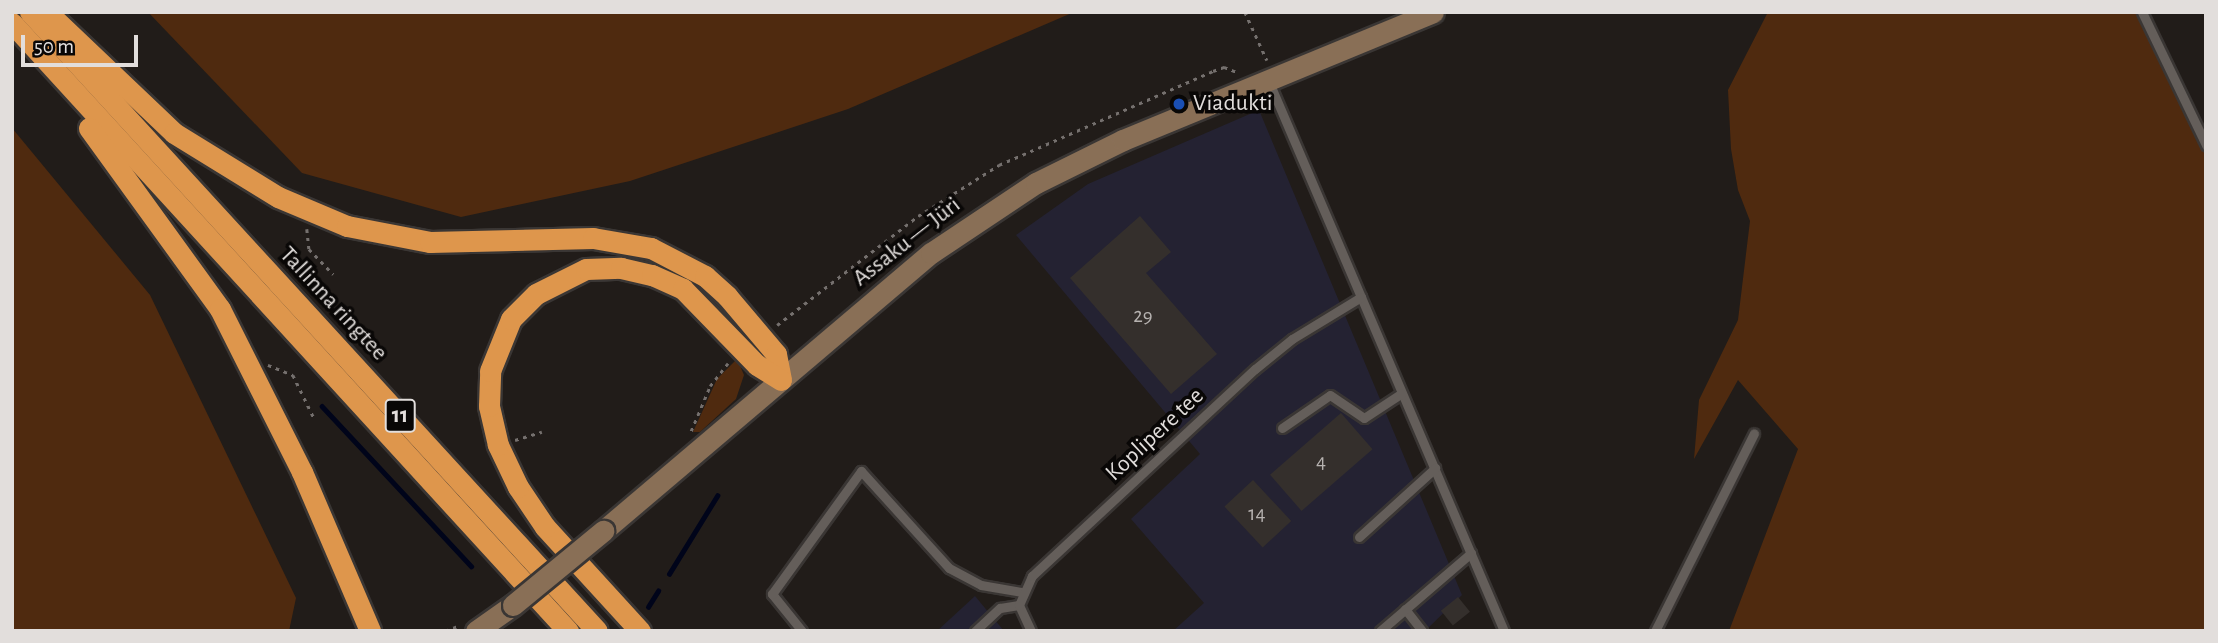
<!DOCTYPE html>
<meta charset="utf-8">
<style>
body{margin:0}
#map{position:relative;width:2218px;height:643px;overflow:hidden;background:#211c19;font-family:"Alegreya Sans",sans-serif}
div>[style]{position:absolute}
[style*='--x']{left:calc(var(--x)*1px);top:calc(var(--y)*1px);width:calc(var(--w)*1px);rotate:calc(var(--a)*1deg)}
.industrial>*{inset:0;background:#242232}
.green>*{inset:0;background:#4f2a0f}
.stream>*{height:4.5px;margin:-2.25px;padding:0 2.25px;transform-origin:2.25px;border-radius:2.25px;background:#00041a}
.building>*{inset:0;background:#342f2c;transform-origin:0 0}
.path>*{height:2.5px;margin-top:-1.25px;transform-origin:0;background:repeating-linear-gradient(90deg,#75706e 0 3.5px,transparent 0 8.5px)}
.roads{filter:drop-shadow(2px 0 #3a3634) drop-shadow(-2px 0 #3a3634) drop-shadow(0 2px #3a3634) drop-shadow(0 -2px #3a3634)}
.lane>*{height:9px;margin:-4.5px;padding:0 4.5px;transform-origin:4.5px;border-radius:4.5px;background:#645e5a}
.secondary>*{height:21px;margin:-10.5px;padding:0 10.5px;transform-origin:10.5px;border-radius:10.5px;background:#896f56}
.highway>*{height:21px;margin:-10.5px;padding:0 10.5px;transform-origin:10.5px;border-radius:10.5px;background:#de964c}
.bridges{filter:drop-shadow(2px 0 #3a3634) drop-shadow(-2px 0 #3a3634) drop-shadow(0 2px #3a3634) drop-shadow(0 -2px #3a3634)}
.secondary-bridge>*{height:21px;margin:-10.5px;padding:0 10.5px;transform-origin:10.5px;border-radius:10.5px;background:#896f56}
.dots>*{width:19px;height:19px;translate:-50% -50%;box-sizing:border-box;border:4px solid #090706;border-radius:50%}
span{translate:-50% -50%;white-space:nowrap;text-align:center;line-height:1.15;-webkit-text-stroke:7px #090706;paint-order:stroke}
.number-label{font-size:21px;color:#b6b2b0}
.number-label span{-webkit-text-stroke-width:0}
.shield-label span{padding:2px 5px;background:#090706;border:2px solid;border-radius:5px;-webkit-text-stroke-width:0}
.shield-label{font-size:23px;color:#e2dedc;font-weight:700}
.poi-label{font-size:24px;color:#e2dedc}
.left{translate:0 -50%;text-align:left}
.street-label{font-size:24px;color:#e2dedc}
.frame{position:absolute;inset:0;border:14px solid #e2dedc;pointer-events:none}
.scale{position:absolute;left:21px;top:35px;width:117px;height:32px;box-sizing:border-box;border:4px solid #e2dedc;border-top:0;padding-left:9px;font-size:21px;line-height:24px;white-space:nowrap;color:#e2dedc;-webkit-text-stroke:5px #090706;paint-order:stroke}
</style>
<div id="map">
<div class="industrial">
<div style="clip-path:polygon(1259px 110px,1462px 595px,1425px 631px,1173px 631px,1204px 603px,1131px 519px,1200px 454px,1016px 235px,1088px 184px)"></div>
<div style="clip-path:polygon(975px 596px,1004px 631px,937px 631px)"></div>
</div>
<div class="green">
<div style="clip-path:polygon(148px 12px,1074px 12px,848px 109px,630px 181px,461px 217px,302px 173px)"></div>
<div style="clip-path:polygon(1768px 12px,2142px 12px,2206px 145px,2206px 631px,1729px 631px,1798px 449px,1738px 380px,1694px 459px,1699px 400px,1738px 320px,1750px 221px,1738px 190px,1731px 149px,1728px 90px)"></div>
<div style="clip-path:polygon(12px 128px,150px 295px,296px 598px,289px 631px,12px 631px)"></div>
<div style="clip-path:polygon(737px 359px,744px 375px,736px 399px,700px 432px,693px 432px,717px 379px)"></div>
</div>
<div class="stream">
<div style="--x:322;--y:406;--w:219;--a:47"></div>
<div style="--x:669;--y:574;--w:92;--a:-58.4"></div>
<div style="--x:648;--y:607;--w:19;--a:-58"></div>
</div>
<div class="building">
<div style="clip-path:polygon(1140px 216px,1171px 252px,1146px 273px,1217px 354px,1171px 394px,1070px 278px)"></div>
<div style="left:1341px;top:413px;width:48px;height:94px;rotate:49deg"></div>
<div style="left:1253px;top:480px;width:56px;height:39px;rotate:47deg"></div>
<div style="left:1458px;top:597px;width:19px;height:22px;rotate:51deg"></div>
</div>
<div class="path">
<div style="--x:1245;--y:12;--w:53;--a:65.4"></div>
<div style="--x:307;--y:229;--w:20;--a:84"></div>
<div style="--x:309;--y:249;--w:35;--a:46"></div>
<div style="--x:777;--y:325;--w:178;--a:-37.7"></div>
<div style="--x:918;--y:216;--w:96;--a:-32.2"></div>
<div style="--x:999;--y:165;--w:234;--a:-23.7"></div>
<div style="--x:1213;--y:71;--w:12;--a:-20"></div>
<div style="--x:1224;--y:67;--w:16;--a:22"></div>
<div style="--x:268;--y:365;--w:27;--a:22"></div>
<div style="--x:293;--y:375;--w:50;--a:63.9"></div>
<div style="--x:691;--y:431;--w:49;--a:-67.1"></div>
<div style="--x:710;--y:386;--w:29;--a:-52"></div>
<div style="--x:515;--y:440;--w:28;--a:-17"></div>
<div style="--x:445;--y:631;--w:14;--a:-21"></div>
</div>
<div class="roads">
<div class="lane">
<div style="--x:2142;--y:12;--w:148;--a:64.3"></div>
<div style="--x:1269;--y:82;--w:597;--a:66.83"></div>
<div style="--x:1282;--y:428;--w:58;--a:-34.5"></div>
<div style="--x:1330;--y:395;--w:41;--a:34.1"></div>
<div style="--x:1364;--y:418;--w:45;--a:-33.3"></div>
<div style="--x:1359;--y:537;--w:103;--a:-42.2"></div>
<div style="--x:1405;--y:609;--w:28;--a:52"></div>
<div style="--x:802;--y:631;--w:48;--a:-129"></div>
<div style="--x:772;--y:594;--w:152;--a:-54.1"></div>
<div style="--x:861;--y:471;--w:131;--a:47.8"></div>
<div style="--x:949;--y:568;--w:36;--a:28"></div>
<div style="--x:981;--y:585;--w:42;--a:9.7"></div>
<div style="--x:975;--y:631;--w:34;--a:-43"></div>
<div style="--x:1000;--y:608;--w:19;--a:-9"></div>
<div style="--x:1031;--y:631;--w:29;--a:-115"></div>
<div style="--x:1019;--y:605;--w:32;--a:-66"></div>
<div style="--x:1032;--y:576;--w:304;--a:-42.9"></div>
<div style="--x:1255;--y:369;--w:48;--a:-39"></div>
<div style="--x:1292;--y:339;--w:81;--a:-31.3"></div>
<div style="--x:1380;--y:631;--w:120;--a:-40.6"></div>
<div style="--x:1655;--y:631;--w:221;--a:-63.4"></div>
</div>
<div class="secondary">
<div style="--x:603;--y:531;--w:430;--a:-40.3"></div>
<div style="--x:931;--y:253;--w:126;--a:-33.7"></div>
<div style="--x:1036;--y:183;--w:97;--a:-26.3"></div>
<div style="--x:1123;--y:140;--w:335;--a:-22.4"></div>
<div style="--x:476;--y:631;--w:45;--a:-35.1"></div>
</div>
<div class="highway">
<div style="--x:30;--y:12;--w:839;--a:47.51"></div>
<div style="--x:47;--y:12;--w:175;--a:43.6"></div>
<div style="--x:174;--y:133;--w:122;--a:31.6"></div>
<div style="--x:278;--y:197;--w:75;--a:22.8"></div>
<div style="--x:347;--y:226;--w:85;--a:10.9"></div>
<div style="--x:430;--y:242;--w:163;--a:-1.4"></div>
<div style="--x:593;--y:238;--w:59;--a:9.8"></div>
<div style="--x:651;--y:248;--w:61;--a:27.4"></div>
<div style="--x:705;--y:276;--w:30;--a:42"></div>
<div style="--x:727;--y:296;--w:76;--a:49.8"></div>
<div style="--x:776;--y:354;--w:26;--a:79"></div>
<div style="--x:12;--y:23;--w:824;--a:47.56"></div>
<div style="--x:89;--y:128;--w:223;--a:54.1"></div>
<div style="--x:220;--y:309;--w:182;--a:63.3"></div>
<div style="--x:302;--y:472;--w:173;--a:66.8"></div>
<div style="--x:640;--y:631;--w:141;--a:-132.4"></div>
<div style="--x:545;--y:527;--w:48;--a:-124"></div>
<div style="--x:518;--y:487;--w:47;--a:-115.5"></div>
<div style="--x:498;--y:445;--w:40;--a:-103"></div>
<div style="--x:489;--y:406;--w:35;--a:-88"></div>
<div style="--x:490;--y:371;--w:56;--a:-68"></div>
<div style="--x:511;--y:319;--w:35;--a:-45"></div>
<div style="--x:536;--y:294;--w:56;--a:-26.6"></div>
<div style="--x:586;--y:269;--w:35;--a:-2"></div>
<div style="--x:621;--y:268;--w:32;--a:13"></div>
<div style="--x:652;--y:275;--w:34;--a:24"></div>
<div style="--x:683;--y:289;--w:106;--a:45.8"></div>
<div style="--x:757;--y:365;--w:28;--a:32"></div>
</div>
</div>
<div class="bridges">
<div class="secondary-bridge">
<div style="--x:513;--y:605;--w:117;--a:-39.4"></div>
</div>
</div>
<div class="dots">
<div style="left:1179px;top:104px;background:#1a4fb4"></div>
</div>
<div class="number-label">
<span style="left:1143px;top:316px">29</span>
<span style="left:1321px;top:462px">4</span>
<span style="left:1257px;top:514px">14</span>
</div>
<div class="shield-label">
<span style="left:400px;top:416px">11</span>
</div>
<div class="poi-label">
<span class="left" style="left:1193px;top:104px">Viadukti</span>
</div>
<div class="street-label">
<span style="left:907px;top:242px;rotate:-38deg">Assaku — Jüri</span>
<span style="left:333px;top:304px;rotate:47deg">Tallinna ringtee</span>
<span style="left:1155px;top:435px;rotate:-43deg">Koplipere tee</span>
</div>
<div class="frame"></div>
<div class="scale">50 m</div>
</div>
